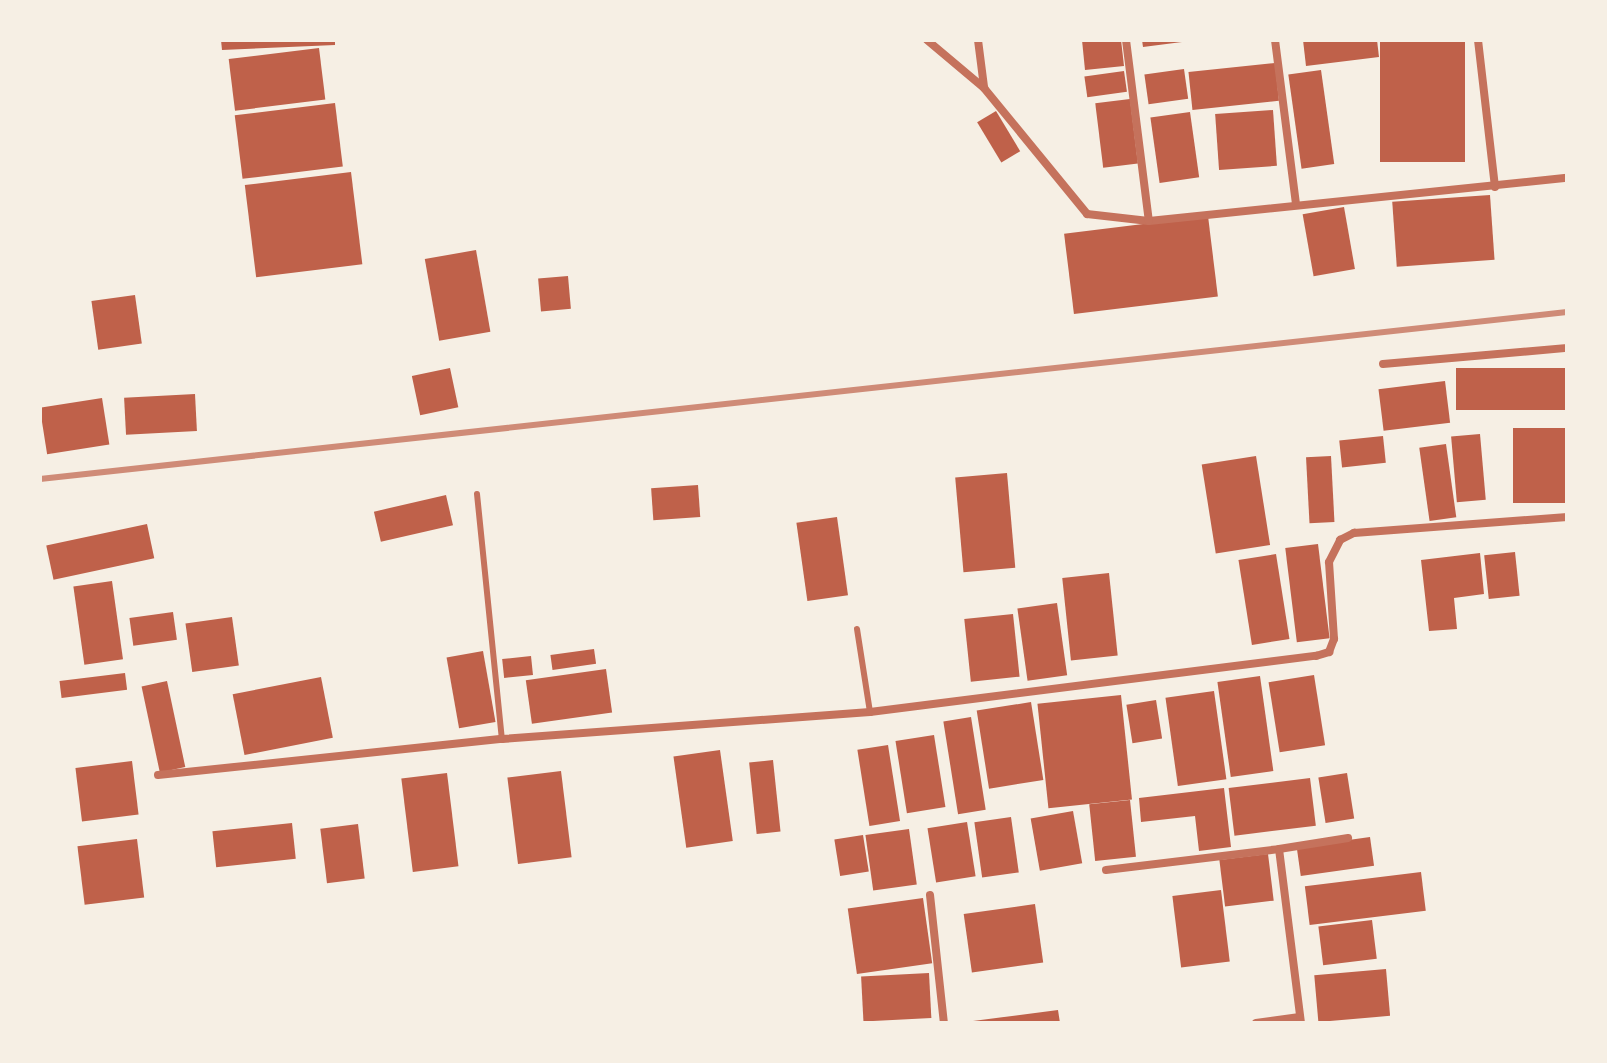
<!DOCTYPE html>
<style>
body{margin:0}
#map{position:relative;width:1607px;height:1063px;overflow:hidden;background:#f6efe4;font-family:"Exo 2",sans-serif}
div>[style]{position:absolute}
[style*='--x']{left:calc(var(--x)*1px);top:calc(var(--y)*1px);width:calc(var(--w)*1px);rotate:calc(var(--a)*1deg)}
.building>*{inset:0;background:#bf614a;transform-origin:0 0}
.service>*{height:6px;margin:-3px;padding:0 3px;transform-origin:3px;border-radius:3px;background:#c5725c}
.minor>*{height:8px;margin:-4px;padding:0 4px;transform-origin:4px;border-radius:4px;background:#c5725c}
.rail>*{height:6px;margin:-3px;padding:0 3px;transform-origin:3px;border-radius:3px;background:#cf8b77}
span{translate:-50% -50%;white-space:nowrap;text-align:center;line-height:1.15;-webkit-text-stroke:6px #f6efe4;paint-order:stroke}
.frame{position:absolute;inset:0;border:42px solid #f6efe4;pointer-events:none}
</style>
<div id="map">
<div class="building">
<div style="clip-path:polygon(221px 40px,335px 40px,335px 45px,222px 50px)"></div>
<div style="clip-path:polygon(1082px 40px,1121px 40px,1124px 66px,1085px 70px)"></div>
<div style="clip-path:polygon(1142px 40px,1182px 40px,1182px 42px,1143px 47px)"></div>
<div style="clip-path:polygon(1303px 40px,1377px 40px,1379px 57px,1306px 66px)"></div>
<div style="left:1380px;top:40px;width:85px;height:122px"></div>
<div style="left:319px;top:48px;width:52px;height:91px;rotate:83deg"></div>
<div style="left:1275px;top:63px;width:38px;height:87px;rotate:84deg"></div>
<div style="left:1184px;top:69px;width:30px;height:40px;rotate:82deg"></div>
<div style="left:1321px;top:70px;width:95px;height:33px;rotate:82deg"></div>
<div style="left:1124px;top:71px;width:21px;height:40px;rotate:82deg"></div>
<div style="left:1130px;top:99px;width:65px;height:35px;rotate:83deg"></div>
<div style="left:335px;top:103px;width:64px;height:101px;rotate:83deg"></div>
<div style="left:1273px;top:110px;width:56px;height:58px;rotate:86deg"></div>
<div style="left:996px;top:111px;width:47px;height:22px;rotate:59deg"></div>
<div style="left:1190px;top:112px;width:66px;height:40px;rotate:82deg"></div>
<div style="left:351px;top:172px;width:93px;height:107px;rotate:83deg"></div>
<div style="left:1490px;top:195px;width:65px;height:98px;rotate:86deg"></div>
<div style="left:1344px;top:207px;width:63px;height:42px;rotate:80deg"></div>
<div style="left:1208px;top:216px;width:81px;height:145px;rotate:83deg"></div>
<div style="left:476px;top:250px;width:83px;height:52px;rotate:80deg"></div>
<div style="left:568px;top:276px;width:33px;height:30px;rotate:85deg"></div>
<div style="left:135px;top:295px;width:49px;height:44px;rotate:82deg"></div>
<div style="left:450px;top:368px;width:40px;height:39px;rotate:78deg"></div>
<div style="left:1567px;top:368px;width:42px;height:111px;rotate:90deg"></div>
<div style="left:1445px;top:381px;width:42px;height:67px;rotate:83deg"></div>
<div style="left:195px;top:394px;width:37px;height:71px;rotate:87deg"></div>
<div style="left:102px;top:398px;width:47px;height:63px;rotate:81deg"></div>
<div style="left:1567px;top:428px;width:75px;height:54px;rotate:90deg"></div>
<div style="left:1480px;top:434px;width:66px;height:29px;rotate:85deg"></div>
<div style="left:1383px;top:436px;width:27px;height:44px;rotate:84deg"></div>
<div style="left:1446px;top:444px;width:74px;height:27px;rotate:82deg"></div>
<div style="left:1256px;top:456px;width:90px;height:55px;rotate:81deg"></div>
<div style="left:1331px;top:456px;width:66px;height:25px;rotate:87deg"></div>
<div style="left:1007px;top:473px;width:95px;height:52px;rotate:85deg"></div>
<div style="left:698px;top:485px;width:32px;height:47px;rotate:86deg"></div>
<div style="left:446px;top:495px;width:31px;height:74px;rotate:77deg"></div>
<div style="left:837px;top:517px;width:79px;height:41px;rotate:82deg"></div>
<div style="left:147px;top:524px;width:35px;height:103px;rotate:78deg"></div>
<div style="left:1318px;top:544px;width:95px;height:33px;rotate:83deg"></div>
<div style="left:1515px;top:552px;width:44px;height:31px;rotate:84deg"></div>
<div style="clip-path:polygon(1480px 553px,1484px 594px,1454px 598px,1457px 629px,1429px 631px,1421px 560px)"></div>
<div style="left:1276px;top:554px;width:86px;height:38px;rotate:81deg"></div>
<div style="left:1109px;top:573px;width:83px;height:47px;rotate:84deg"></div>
<div style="left:112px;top:581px;width:79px;height:39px;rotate:82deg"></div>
<div style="left:1057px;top:603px;width:73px;height:40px;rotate:82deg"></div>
<div style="left:173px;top:612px;width:28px;height:44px;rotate:82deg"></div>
<div style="left:1013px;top:614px;width:63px;height:49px;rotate:84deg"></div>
<div style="left:232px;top:617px;width:49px;height:47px;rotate:82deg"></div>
<div style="left:594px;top:649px;width:15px;height:44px;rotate:82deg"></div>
<div style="left:483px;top:651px;width:72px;height:37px;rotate:80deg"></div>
<div style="left:531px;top:656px;width:19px;height:29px;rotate:84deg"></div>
<div style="left:606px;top:669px;width:44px;height:81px;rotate:82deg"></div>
<div style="left:125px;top:673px;width:17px;height:66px;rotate:83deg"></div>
<div style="left:1314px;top:675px;width:71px;height:46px;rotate:81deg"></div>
<div style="left:1260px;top:676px;width:96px;height:43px;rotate:82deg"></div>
<div style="left:321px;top:677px;width:62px;height:90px;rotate:79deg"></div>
<div style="left:167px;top:681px;width:88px;height:26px;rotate:78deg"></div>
<div style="left:1214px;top:691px;width:89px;height:49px;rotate:82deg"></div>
<div style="left:1121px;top:695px;width:105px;height:84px;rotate:84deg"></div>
<div style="left:1156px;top:700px;width:39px;height:30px;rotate:81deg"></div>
<div style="left:1031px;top:702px;width:79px;height:55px;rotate:81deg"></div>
<div style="left:971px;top:717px;width:94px;height:28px;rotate:81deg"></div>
<div style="left:934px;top:735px;width:73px;height:39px;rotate:81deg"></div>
<div style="left:888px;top:745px;width:77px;height:31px;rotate:81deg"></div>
<div style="left:720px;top:750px;width:92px;height:47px;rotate:82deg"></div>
<div style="left:773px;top:760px;width:72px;height:24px;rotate:84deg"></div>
<div style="left:132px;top:761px;width:54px;height:57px;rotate:83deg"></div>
<div style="left:561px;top:771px;width:87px;height:54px;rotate:83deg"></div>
<div style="left:447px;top:773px;width:94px;height:46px;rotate:83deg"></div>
<div style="left:1347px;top:773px;width:46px;height:29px;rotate:81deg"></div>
<div style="left:1310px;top:778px;width:48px;height:82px;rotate:83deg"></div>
<div style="clip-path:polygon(1224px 788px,1231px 847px,1199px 851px,1195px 816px,1141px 822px,1139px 798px)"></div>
<div style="left:1130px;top:800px;width:57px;height:41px;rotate:84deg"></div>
<div style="left:1073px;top:811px;width:53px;height:43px;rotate:80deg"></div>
<div style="left:1011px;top:817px;width:56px;height:37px;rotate:82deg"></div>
<div style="left:967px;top:822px;width:55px;height:40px;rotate:81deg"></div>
<div style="left:292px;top:823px;width:36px;height:80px;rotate:84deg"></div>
<div style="left:358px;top:824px;width:55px;height:38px;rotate:83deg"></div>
<div style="left:909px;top:829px;width:56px;height:44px;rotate:82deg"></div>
<div style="left:863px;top:835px;width:37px;height:29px;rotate:81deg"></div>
<div style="left:1370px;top:837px;width:29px;height:74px;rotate:82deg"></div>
<div style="left:137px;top:839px;width:59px;height:60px;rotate:83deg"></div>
<div style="left:1268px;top:854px;width:47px;height:49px;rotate:83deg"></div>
<div style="left:1421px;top:872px;width:39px;height:117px;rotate:83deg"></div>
<div style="left:1221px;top:890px;width:72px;height:49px;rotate:83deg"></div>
<div style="left:923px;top:898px;width:66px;height:76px;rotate:82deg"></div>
<div style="left:1035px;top:904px;width:59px;height:72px;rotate:82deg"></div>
<div style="left:1372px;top:920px;width:39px;height:54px;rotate:83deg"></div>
<div style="left:1386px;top:969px;width:47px;height:72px;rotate:85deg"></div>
<div style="left:929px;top:973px;width:45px;height:68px;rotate:87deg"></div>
<div style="clip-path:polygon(1058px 1010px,1060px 1023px,974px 1023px,973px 1021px)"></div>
</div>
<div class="service">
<div style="--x:477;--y:494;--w:246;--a:84.2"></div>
<div style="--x:857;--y:629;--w:84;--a:81.1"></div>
</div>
<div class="minor">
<div style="--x:927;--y:40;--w:75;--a:40.1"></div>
<div style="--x:984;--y:88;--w:163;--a:50.7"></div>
<div style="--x:1087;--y:214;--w:62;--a:6.4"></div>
<div style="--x:1149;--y:221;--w:420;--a:-5.9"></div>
<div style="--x:978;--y:40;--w:47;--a:82.7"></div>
<div style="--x:1126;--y:40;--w:182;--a:82.8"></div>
<div style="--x:1275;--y:40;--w:166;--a:82.7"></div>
<div style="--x:1478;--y:40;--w:148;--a:83.4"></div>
<div style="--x:1383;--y:364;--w:185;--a:-5"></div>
<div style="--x:158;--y:775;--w:346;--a:-6"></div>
<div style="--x:502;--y:739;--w:369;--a:-4.2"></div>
<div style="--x:870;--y:712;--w:450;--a:-7.2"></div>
<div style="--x:1316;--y:656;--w:14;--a:-17"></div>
<div style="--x:1329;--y:652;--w:14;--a:-69"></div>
<div style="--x:1334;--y:639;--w:77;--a:-93.7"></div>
<div style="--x:1329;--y:562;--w:25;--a:-63"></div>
<div style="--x:1340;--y:540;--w:16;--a:-27"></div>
<div style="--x:1354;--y:533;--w:214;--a:-4.3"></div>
<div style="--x:1106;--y:870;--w:174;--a:-6.9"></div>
<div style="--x:930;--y:895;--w:129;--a:83.8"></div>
<div style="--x:1256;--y:1023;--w:44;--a:-7.8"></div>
<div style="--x:1301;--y:1023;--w:175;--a:-97.2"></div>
<div style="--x:1279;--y:849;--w:70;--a:-9.1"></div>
</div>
<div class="rail">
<div style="--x:40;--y:479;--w:1536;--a:-6.24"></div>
</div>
<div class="frame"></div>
</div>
